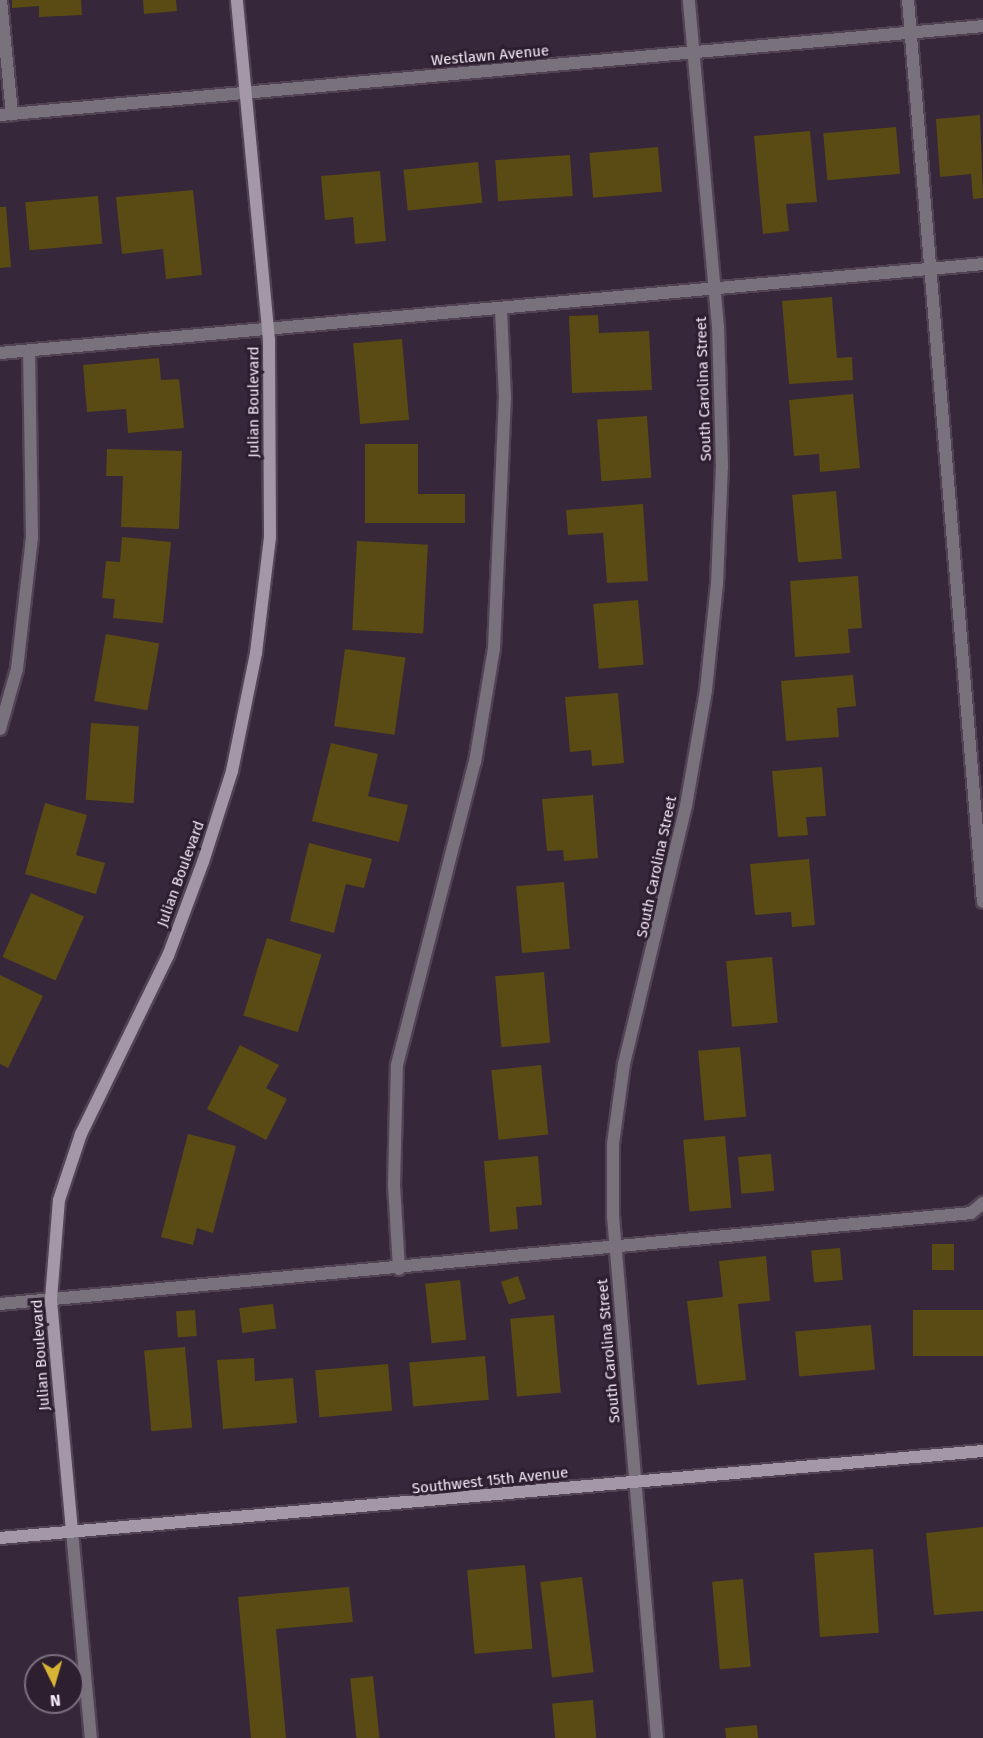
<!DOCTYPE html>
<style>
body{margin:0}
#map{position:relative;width:983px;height:1738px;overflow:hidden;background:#37273a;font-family:"Fira Sans",sans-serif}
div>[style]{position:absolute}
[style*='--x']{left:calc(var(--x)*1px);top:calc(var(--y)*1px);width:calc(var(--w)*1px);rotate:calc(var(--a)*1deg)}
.building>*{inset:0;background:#5a4a13;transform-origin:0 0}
.roads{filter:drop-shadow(2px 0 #514254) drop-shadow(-2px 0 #514254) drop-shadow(0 2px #514254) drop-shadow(0 -2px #514254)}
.service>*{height:12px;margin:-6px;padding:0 6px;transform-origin:6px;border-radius:6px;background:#79717b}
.minor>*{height:12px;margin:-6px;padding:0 6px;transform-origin:6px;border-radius:6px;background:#79717b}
.tertiary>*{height:12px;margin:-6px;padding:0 6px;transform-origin:6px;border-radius:6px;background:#79717b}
.secondary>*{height:12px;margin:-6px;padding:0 6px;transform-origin:6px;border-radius:6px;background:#a497a7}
span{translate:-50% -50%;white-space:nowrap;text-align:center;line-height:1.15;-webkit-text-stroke:6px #2d1e30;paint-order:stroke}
.street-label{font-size:15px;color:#f3e9f6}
.north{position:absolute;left:24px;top:1654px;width:60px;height:60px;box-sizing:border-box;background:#2d1e30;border:2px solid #7c6f7f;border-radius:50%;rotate:175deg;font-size:16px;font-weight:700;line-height:24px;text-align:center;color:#f3e9f6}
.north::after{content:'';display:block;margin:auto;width:21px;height:27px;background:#d8b434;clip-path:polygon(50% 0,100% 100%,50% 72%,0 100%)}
</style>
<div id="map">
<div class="building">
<div style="clip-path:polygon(12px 0,81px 0,82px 15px,39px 17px,39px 6px,12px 8px)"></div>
<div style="clip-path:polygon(143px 0,176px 0,177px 11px,144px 14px)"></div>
<div style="clip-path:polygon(980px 115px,983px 198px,973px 199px,971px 174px,940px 177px,936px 119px)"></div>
<div style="left:896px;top:127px;width:47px;height:73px;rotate:85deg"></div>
<div style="clip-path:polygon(810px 131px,817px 202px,786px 204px,789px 231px,763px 234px,754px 136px)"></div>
<div style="left:658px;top:147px;width:45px;height:69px;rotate:85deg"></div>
<div style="left:570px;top:155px;width:41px;height:75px;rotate:86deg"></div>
<div style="left:478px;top:162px;width:41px;height:75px;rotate:84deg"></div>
<div style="clip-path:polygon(380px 171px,386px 241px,355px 244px,353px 217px,325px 220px,321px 176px)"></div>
<div style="clip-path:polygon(193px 190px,202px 275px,166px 279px,163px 249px,122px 254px,116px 197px)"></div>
<div style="left:98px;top:196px;width:48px;height:73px;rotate:85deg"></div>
<div style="clip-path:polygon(0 207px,6px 207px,11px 267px,0 268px)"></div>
<div style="clip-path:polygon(832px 297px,837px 358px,852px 357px,853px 380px,789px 384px,782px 301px)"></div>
<div style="clip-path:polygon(598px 315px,599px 333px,649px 331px,652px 390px,572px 393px,569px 316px)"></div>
<div style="left:402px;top:339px;width:81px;height:49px;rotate:85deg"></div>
<div style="clip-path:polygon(159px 358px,161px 380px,179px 379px,184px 428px,128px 433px,126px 409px,87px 412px,83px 365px)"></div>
<div style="clip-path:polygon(853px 394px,860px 468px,820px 472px,819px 454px,794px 456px,789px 400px)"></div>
<div style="left:647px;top:416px;width:62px;height:50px;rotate:86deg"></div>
<div style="clip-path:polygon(365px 444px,418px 444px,418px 494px,465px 494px,465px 523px,365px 523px)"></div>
<div style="clip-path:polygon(107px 449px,182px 451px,179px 529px,121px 527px,123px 476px,106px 476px)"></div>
<div style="left:836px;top:491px;width:68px;height:44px;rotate:85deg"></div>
<div style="clip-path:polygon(643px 504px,648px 581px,607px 583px,603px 533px,568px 535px,566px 510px)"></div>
<div style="clip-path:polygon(122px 537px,171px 542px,163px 623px,113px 618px,115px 599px,102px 598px,106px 561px,120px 562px)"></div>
<div style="left:357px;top:541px;width:71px;height:89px;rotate:3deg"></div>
<div style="clip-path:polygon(858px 576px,862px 628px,848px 629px,850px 653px,795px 657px,790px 581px)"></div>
<div style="left:638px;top:600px;width:65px;height:45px;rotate:85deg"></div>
<div style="left:106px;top:634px;width:54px;height:68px;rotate:10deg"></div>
<div style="left:345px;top:649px;width:61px;height:78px;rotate:8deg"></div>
<div style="clip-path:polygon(853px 675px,856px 706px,837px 708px,839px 737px,786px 741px,781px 681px)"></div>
<div style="clip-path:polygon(618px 693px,624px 763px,592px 766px,591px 750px,570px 752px,565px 697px)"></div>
<div style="left:91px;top:723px;width:48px;height:77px;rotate:4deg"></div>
<div style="clip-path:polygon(331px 743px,378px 754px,368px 796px,408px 805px,399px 842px,312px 821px)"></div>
<div style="clip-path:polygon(822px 767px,826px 816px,806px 817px,808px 835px,778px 837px,772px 771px)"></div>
<div style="clip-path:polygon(593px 795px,598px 858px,564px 861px,563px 850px,547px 851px,542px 799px)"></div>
<div style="clip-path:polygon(45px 803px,87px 815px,76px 855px,105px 863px,96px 894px,25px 874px)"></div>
<div style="clip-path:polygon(309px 843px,372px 859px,364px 888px,346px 884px,334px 933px,290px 921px)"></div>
<div style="clip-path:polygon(809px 859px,815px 925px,792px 927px,791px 912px,755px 915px,750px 864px)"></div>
<div style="left:564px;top:882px;width:67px;height:48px;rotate:85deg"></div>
<div style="left:31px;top:893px;width:58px;height:70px;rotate:24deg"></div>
<div style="left:267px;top:938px;width:57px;height:81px;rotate:17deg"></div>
<div style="left:772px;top:957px;width:66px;height:46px;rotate:85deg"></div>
<div style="left:544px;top:972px;width:71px;height:49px;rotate:85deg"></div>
<div style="clip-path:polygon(0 975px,43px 996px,8px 1068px,0 1064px)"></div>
<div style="clip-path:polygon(240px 1045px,279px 1065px,266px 1088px,287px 1099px,266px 1140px,207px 1109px)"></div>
<div style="left:740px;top:1047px;width:70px;height:42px;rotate:85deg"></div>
<div style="left:541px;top:1065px;width:70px;height:50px;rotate:84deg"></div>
<div style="clip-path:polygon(188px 1134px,236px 1146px,213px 1233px,197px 1228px,193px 1245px,161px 1237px)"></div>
<div style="left:725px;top:1136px;width:72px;height:42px;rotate:85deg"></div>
<div style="left:771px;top:1154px;width:37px;height:33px;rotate:85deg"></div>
<div style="clip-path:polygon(538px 1156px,542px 1205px,516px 1207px,518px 1229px,490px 1232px,484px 1161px)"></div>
<div style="left:932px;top:1244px;width:22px;height:26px"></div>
<div style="left:840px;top:1248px;width:32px;height:29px;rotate:85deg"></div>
<div style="clip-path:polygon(766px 1256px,770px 1301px,738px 1304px,746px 1380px,697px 1385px,687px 1301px,723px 1297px,719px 1261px)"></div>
<div style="left:518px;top:1276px;width:24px;height:18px;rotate:71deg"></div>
<div style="left:460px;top:1280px;width:60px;height:35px;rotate:84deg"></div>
<div style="left:273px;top:1304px;width:25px;height:34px;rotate:83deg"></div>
<div style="left:195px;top:1310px;width:26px;height:19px;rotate:86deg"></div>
<div style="left:983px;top:1310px;width:46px;height:70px;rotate:90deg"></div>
<div style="left:554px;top:1315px;width:78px;height:44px;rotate:85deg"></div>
<div style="left:871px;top:1325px;width:45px;height:76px;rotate:85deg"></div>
<div style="left:185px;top:1347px;width:81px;height:41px;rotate:85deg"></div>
<div style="left:485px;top:1356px;width:44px;height:76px;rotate:85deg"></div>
<div style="clip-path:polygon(254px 1358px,255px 1381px,293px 1378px,297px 1423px,223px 1429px,217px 1360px)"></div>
<div style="left:388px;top:1364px;width:47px;height:73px;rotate:85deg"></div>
<div style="clip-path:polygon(983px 1527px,983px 1611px,934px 1615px,926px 1533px)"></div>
<div style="left:873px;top:1549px;width:84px;height:59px;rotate:86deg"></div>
<div style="left:525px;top:1565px;width:84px;height:58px;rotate:85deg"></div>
<div style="left:582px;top:1577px;width:96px;height:42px;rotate:83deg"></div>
<div style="left:743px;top:1579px;width:88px;height:31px;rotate:85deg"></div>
<div style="clip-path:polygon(349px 1587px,353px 1622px,276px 1629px,286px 1738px,251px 1738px,238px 1597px)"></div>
<div style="left:373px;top:1676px;width:62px;height:23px;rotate:84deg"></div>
<div style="left:593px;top:1700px;width:38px;height:41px;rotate:85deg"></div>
<div style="clip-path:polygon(757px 1725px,758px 1738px,726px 1738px,725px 1728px)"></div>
</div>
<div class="roads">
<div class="service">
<div style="--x:1;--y:0;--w:115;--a:84.5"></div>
<div style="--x:908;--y:0;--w:905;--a:85.25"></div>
<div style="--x:0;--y:353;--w:987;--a:-5.17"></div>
<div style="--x:0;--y:729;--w:62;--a:-74.2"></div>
<div style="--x:17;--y:669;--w:132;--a:-83.5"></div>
<div style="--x:32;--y:538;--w:187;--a:-90.9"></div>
<div style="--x:399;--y:1269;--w:84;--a:-93.4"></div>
<div style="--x:394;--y:1185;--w:120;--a:-88.6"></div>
<div style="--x:397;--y:1065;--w:313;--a:-75.6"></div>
<div style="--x:475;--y:762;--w:116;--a:-80.5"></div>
<div style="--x:494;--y:648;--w:250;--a:-87.5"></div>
<div style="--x:505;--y:398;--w:89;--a:-92.6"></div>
<div style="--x:0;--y:1304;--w:975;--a:-5.35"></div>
<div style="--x:971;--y:1213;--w:16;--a:-40"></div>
</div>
<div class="minor">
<div style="--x:657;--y:1738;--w:524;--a:-94.82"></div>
<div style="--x:613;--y:1216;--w:72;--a:-90"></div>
<div style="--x:613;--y:1144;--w:81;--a:-82.2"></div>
<div style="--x:624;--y:1064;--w:265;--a:-76.5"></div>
<div style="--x:686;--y:806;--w:118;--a:-80.2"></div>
<div style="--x:706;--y:690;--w:107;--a:-84.1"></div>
<div style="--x:717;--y:584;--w:117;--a:-87.6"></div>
<div style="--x:722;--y:467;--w:140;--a:-91.6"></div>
<div style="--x:718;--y:327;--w:328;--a:-95.1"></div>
</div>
<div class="tertiary">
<div style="--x:0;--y:115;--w:987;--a:-5.17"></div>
<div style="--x:72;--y:1531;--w:208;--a:84.8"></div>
</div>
<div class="secondary">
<div style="--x:72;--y:1531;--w:233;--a:-95.2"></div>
<div style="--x:51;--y:1299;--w:99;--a:-85.4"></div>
<div style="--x:59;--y:1200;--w:70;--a:-71.6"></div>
<div style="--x:81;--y:1134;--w:198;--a:-64"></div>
<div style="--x:168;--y:956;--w:100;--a:-69.6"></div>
<div style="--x:203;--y:862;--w:96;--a:-72.3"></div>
<div style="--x:232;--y:771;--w:120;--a:-78.5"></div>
<div style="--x:256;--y:653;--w:117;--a:-83.1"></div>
<div style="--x:270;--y:537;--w:197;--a:-90.3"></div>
<div style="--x:269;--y:340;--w:342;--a:-95.4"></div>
<div style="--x:0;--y:1538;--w:987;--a:-5.06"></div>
</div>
</div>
<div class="street-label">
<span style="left:490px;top:56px;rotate:-5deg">Westlawn Avenue</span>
<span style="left:704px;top:389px;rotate:-92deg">South Carolina Street</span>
<span style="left:254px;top:402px;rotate:-90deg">Julian Boulevard</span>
<span style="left:657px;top:867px;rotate:-78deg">South Carolina Street</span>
<span style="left:181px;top:874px;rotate:-70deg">Julian Boulevard</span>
<span style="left:609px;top:1351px;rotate:-95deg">South Carolina Street</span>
<span style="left:41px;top:1355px;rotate:-94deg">Julian Boulevard</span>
<span style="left:490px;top:1481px;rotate:-6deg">Southwest 15th Avenue</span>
</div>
<div class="north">N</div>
</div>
